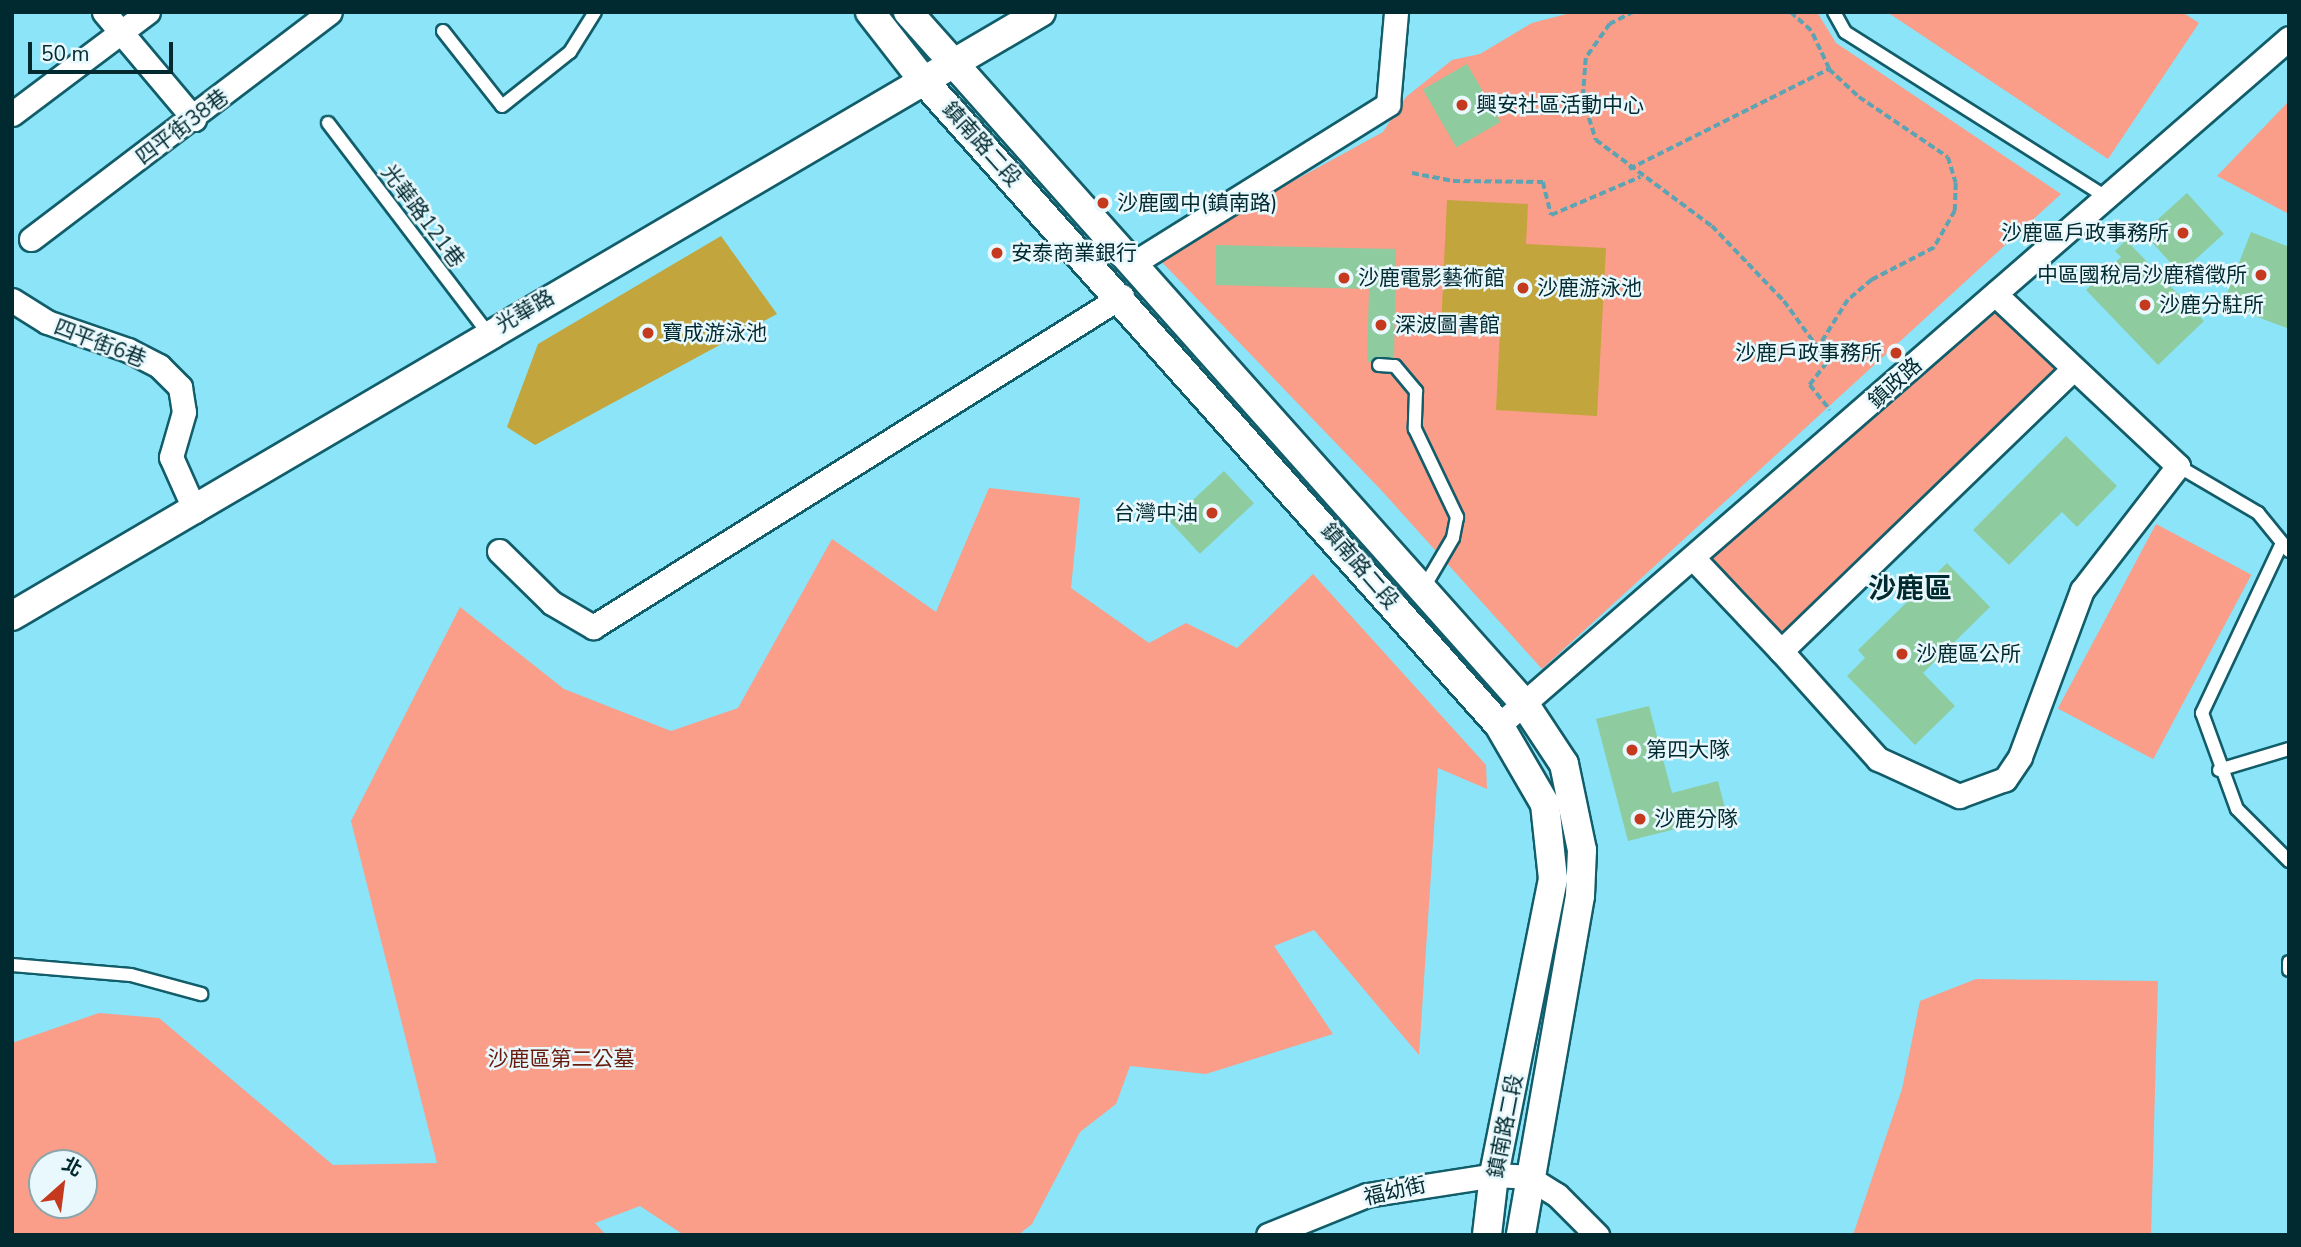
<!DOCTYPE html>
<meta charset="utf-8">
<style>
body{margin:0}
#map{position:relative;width:2301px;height:1247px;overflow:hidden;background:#8be4f7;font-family:"Nunito Sans","Noto Sans TC",sans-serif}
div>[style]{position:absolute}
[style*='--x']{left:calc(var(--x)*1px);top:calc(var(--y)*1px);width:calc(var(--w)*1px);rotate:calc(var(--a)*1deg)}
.green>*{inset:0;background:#fa9d89;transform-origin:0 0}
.water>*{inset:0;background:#c2a53c}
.building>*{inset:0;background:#8ecc9f;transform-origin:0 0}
.path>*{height:3.5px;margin-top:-1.75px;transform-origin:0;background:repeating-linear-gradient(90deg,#5ca4b3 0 7px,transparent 0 10.5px)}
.roads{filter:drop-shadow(2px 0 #125d6a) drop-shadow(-2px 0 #125d6a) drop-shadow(0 2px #125d6a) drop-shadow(0 -2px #125d6a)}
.service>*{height:12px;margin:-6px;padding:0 6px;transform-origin:6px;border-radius:6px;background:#fff}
.minor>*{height:23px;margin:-11.5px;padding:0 11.5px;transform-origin:11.5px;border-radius:11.5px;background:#fff}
.tertiary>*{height:28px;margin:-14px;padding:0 14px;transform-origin:14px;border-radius:14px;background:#fff}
.dots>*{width:19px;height:19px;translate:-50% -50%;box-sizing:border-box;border:4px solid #e8f8fc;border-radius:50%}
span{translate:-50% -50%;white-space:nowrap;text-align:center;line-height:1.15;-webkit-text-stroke:5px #e8f8fc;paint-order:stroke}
.poi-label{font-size:21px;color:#012930}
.left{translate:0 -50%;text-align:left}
.right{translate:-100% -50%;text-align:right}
.street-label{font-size:21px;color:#012930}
.park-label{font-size:21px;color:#681b0c}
.district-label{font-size:28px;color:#012930;font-weight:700}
.frame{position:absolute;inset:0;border:14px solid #012930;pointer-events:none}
.north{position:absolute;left:28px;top:1149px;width:70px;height:70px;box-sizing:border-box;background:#e8f8fc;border:2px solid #8ca5aa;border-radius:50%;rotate:28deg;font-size:19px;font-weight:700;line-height:28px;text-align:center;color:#012930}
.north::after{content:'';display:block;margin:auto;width:24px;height:32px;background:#c53a1f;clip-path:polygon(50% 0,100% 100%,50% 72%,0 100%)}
.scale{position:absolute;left:28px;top:42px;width:145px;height:32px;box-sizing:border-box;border:4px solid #012930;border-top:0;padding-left:9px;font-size:21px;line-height:24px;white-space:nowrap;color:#012930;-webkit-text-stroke:5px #e8f8fc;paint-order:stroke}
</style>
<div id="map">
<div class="green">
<div style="clip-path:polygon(1574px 12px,1817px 12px,1836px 43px,2061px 194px,1542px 669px,1382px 491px,1156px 256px,1383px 132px,1406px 97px,1452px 60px,1480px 54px,1532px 23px)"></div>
<div style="clip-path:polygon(1887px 12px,2182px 12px,2199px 23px,2108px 159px)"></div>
<div style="clip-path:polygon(2289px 101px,2289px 214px,2217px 176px)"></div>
<div style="clip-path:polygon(1994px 302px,2064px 369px,1784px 640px,1705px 560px)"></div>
<div style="clip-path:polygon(evenodd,989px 488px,1080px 498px,1071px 588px,1149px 643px,1186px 623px,1237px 648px,1313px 574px,1486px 765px,1487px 789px,1438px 768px,1419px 1055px,1314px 930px,1274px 946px,1333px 1034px,1206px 1074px,1130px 1066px,1116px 1104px,1080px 1132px,1032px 1224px,1018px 1235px,684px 1235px,640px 1206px,595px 1223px,606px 1235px,12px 1235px,12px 1043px,99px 1013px,159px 1018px,333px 1165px,437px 1163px,351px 821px,460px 607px,564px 689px,671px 731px,738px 708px,832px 539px,936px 612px,989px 488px,42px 1163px,84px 1163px,84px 1205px,42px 1205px,42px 1163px)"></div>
<div style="left:2156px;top:524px;width:108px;height:209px;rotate:28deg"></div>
<div style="clip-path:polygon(1976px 979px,2158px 981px,2151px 1235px,1853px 1235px,1902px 1089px,1920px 1001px)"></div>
</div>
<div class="water">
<div style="clip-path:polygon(1447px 200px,1528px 204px,1526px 244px,1606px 248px,1597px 416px,1496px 410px,1500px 331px,1441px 327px)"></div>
<div style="clip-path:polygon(721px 236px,777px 314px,535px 445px,507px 427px,538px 344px)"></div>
</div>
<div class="building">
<div style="left:1467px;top:64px;width:67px;height:51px;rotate:60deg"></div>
<div style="left:2187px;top:193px;width:55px;height:59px;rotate:48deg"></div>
<div style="clip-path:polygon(2251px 232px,2289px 247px,2289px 329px,2223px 304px)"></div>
<div style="clip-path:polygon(2126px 240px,2204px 321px,2158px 365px,2086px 290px,2121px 257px,2115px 251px)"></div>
<div style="clip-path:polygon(1216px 245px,1396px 249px,1394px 363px,1367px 362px,1369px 289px,1216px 285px)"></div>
<div style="clip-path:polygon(2066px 436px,2117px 486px,2077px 527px,2062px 512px,2009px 565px,1973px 530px)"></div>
<div style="left:1224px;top:471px;width:44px;height:74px;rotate:47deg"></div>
<div style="clip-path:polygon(1947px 563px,1990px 607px,1923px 673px,1955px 706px,1915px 745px,1847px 676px,1865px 658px,1858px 650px)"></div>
<div style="clip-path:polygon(1649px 706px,1672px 793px,1718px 781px,1727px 816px,1628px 841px,1596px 719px)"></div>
</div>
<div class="path">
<div style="--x:1634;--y:12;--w:27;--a:153"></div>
<div style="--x:1610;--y:24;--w:42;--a:125.2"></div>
<div style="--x:1586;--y:58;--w:40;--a:94.3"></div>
<div style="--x:1583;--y:98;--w:44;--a:72.8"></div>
<div style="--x:1596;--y:140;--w:144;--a:36.6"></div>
<div style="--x:1712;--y:226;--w:104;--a:46.2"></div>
<div style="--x:1784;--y:301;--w:58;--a:54.1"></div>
<div style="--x:1829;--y:69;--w:41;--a:43"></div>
<div style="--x:1859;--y:97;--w:107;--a:34"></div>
<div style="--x:1948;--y:157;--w:27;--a:73"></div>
<div style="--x:1956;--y:183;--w:28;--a:92"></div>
<div style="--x:1955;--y:211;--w:43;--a:119.6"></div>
<div style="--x:1934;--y:248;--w:70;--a:152.7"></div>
<div style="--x:1872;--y:280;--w:31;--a:140"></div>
<div style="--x:1848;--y:300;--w:57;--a:122"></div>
<div style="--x:1818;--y:348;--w:17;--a:59"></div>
<div style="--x:1827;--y:363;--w:28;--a:128"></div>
<div style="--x:1810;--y:385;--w:32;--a:51"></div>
<div style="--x:1629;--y:169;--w:224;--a:-26.6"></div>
<div style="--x:1829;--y:69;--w:42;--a:-115.3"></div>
<div style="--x:1811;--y:31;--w:28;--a:-138"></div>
<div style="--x:1412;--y:173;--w:42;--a:11"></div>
<div style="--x:1453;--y:181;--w:90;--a:0.6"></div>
<div style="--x:1543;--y:182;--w:34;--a:76"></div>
<div style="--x:1551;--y:215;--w:97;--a:-23.1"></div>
</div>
<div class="roads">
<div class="service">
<div style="--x:1834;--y:12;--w:23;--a:61"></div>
<div style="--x:1845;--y:32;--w:307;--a:32.3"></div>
<div style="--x:443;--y:31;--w:95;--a:51.8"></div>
<div style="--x:502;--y:106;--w:87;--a:-38.5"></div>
<div style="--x:570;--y:52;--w:47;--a:-58"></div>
<div style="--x:328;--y:123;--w:264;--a:52.7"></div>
<div style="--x:1379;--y:365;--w:16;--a:4"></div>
<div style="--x:1395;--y:366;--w:33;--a:50"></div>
<div style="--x:1416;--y:391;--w:38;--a:92"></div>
<div style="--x:1415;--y:429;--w:98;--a:64.5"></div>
<div style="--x:1457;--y:517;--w:21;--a:101"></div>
<div style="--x:1453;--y:538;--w:59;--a:120.5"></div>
<div style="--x:2178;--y:466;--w:93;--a:30.4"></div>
<div style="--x:2258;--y:513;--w:49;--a:50.8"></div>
<div style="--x:2282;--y:543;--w:188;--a:115.2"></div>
<div style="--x:2202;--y:713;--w:102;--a:70"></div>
<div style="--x:2237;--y:809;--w:74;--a:45"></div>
<div style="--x:2219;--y:770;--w:73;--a:-16.7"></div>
<div style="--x:2289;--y:962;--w:8;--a:90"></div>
<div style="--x:12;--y:965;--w:119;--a:4.8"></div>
<div style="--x:131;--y:975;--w:73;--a:15.2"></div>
</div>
<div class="minor">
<div style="--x:104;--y:12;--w:140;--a:49.9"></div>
<div style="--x:12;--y:114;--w:170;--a:-36.9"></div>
<div style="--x:31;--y:239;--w:375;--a:-37.2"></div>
<div style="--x:1134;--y:263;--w:300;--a:-32"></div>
<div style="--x:1388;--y:104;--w:92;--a:-85"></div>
<div style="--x:1995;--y:294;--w:251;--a:43.2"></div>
<div style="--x:2178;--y:466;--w:157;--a:127.7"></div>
<div style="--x:2082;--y:590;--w:178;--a:110.4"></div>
<div style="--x:2020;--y:757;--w:27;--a:124"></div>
<div style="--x:2005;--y:779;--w:49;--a:159.7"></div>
<div style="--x:1959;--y:796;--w:89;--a:-155.4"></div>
<div style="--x:1878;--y:759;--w:145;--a:-131.9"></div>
<div style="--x:1781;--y:651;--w:406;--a:-44"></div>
<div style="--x:12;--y:300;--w:41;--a:32.2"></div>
<div style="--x:47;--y:322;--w:86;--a:19.1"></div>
<div style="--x:128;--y:350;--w:35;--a:27"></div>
<div style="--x:159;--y:366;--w:30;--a:45"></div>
<div style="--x:180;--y:387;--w:25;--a:81"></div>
<div style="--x:184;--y:412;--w:47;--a:106.1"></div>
<div style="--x:171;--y:457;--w:59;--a:66"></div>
<div style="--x:499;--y:551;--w:74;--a:44.5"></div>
<div style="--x:552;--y:603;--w:48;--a:30.3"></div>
<div style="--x:593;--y:627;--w:624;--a:-32.03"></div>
<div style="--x:1694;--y:559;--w:127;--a:46.6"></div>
<div style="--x:1499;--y:725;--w:1047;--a:-41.01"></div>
<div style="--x:1268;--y:1235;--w:107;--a:-22"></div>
<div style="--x:1367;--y:1195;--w:129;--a:-8.9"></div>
<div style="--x:1494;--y:1175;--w:34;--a:3"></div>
<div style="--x:1528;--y:1177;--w:34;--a:32"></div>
<div style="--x:1557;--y:1195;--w:57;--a:45"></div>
</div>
<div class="tertiary">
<div style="--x:870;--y:12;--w:86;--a:52.1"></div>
<div style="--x:923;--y:80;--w:865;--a:48.23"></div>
<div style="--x:1499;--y:725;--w:91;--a:59.8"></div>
<div style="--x:1545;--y:804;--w:75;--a:83.9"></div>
<div style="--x:1553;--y:879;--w:302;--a:101.3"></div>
<div style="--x:1494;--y:1175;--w:60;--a:96.7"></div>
<div style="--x:908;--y:12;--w:924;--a:48.29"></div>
<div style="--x:1523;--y:702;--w:74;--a:56.5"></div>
<div style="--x:1564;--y:764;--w:88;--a:78.2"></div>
<div style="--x:1582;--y:850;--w:46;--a:92.5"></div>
<div style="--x:1580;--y:896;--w:344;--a:99.9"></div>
<div style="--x:12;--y:616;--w:1193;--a:-30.41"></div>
</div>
</div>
<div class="dots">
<div style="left:1462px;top:105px;background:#c53a1f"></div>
<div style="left:1103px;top:203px;background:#c53a1f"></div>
<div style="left:2183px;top:233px;background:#c53a1f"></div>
<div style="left:997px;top:253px;background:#c53a1f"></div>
<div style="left:2261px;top:275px;background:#c53a1f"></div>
<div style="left:1344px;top:278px;background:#c53a1f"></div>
<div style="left:1523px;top:288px;background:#c53a1f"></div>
<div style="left:2145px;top:305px;background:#c53a1f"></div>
<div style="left:1381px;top:325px;background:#c53a1f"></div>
<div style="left:648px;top:333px;background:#c53a1f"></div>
<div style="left:1896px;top:353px;background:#c53a1f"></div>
<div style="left:1212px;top:513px;background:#c53a1f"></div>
<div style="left:1902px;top:654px;background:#c53a1f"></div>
<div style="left:1632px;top:750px;background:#c53a1f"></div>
<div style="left:1640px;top:819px;background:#c53a1f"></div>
</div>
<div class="poi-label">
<span class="left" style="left:1476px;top:105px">興安社區活動中心</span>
<span class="left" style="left:1117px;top:203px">沙鹿國中(鎮南路)</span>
<span class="right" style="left:2169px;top:233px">沙鹿區戶政事務所</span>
<span class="left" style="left:1011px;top:253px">安泰商業銀行</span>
<span class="right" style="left:2247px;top:275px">中區國稅局沙鹿稽徵所</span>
<span class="left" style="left:1358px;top:278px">沙鹿電影藝術館</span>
<span class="left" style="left:1537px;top:288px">沙鹿游泳池</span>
<span class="left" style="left:2159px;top:305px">沙鹿分駐所</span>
<span class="left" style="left:1395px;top:325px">深波圖書館</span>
<span class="left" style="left:662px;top:333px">寶成游泳池</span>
<span class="right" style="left:1882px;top:353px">沙鹿戶政事務所</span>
<span class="right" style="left:1198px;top:513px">台灣中油</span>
<span class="left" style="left:1916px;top:654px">沙鹿區公所</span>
<span class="left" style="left:1646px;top:750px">第四大隊</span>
<span class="left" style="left:1654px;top:819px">沙鹿分隊</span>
</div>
<div class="street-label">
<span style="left:182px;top:127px;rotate:-37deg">四平街38巷</span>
<span style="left:982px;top:144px;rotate:48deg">鎮南路二段</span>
<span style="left:423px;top:216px;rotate:53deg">光華路121巷</span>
<span style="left:525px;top:311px;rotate:-30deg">光華路</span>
<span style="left:100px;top:343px;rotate:21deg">四平街6巷</span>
<span style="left:1895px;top:383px;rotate:-42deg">鎮政路</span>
<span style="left:1360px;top:566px;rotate:49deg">鎮南路二段</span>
<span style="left:1505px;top:1126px;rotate:-79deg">鎮南路二段</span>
<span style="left:1395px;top:1191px;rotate:-13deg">福幼街</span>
</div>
<div class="park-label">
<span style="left:561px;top:1059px">沙鹿區第二公墓</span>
</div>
<div class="district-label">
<span style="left:1910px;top:589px">沙鹿區</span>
</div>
<div class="frame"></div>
<div class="north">北</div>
<div class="scale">50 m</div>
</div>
